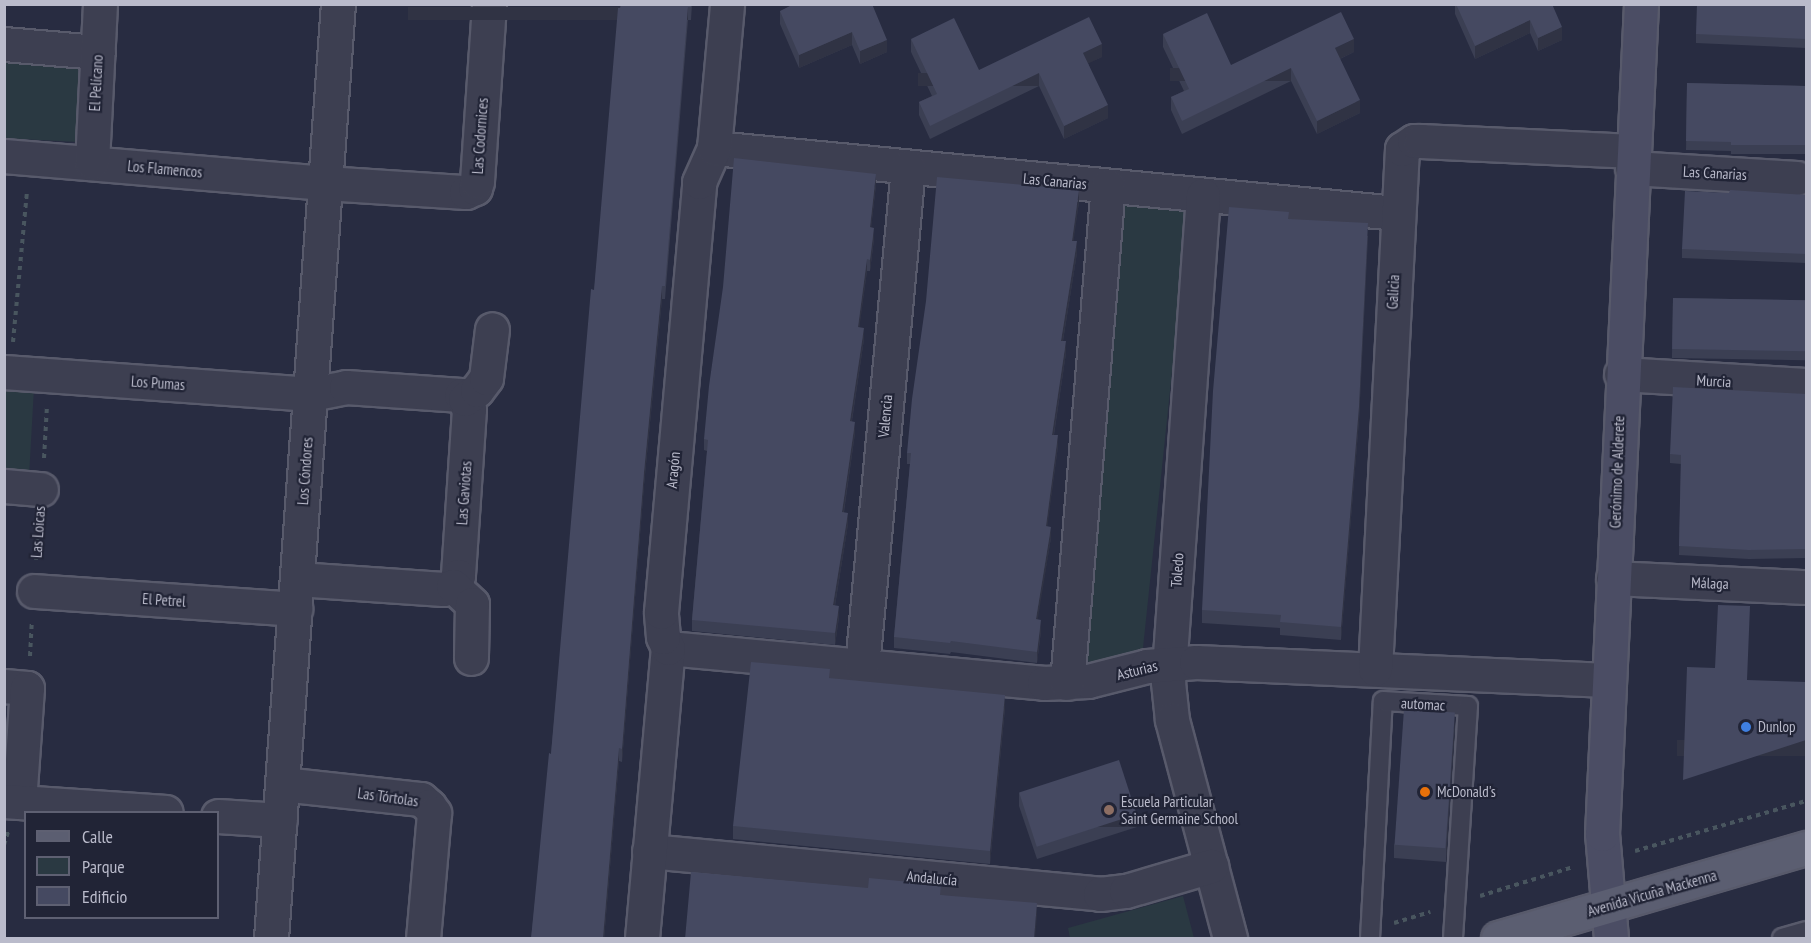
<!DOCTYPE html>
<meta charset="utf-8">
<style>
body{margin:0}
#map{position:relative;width:1811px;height:943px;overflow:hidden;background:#282c41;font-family:"PT Sans Narrow",sans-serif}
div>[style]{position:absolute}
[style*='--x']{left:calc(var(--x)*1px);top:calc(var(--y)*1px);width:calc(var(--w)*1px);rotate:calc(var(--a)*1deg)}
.green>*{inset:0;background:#2a3942;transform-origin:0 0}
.path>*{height:4px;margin-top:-2px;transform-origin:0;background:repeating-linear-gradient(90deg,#49565f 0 4.5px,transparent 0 9px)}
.roads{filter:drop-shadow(2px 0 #585a6b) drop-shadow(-2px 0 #585a6b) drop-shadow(0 2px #585a6b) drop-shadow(0 -2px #585a6b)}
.service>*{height:18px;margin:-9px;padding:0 9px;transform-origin:9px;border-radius:9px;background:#3d3f51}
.minor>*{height:33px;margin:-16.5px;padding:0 16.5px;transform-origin:16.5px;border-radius:16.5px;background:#3d3f51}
.secondary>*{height:33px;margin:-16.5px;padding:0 16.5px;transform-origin:16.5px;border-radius:16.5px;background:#4b4d64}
.primary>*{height:33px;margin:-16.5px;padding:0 16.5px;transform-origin:16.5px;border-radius:16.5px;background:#5b5e71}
.wall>*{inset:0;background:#3b3f53;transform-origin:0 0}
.shaded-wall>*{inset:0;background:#303344;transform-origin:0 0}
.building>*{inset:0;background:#454961;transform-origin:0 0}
.dots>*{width:16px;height:16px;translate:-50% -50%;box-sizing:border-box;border:3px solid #212436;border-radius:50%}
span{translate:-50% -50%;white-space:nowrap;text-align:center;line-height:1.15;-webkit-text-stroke:4.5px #212436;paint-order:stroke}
.street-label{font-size:15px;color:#babbcb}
.poi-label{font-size:15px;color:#babbcb}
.left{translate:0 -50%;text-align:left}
.frame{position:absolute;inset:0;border:6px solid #babbcb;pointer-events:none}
.legend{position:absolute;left:24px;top:811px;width:195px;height:108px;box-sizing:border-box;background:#212436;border:2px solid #5e6072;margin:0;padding:8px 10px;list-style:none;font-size:18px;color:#babbcb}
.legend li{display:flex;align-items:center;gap:12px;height:30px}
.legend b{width:30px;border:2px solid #5e6072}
</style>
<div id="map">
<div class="green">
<div style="left:4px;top:60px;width:88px;height:78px;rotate:3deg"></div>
<div style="left:1118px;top:197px;width:72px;height:465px;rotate:6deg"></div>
<div style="clip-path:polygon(4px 386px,34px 388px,29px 477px,5px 476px)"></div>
<div style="clip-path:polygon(1183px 896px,1194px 938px,1070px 938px,1068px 928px)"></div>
</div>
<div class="path">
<div style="--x:13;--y:342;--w:152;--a:-84.7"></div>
<div style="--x:44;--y:458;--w:52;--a:-86.7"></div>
<div style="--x:36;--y:560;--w:41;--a:-85.8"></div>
<div style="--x:30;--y:656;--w:35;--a:-87"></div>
<div style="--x:4;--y:845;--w:14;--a:-73"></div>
<div style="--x:1635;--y:851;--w:178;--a:-16.3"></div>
<div style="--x:1480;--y:896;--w:97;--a:-17.3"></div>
<div style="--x:1394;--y:923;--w:38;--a:-17"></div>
</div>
<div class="roads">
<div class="service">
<div style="--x:1370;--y:938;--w:237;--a:-86.9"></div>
<div style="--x:1383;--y:701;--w:85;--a:3.4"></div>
<div style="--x:1468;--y:706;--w:232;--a:93.7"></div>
<div style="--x:1782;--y:938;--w:25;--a:-16"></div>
</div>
<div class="minor">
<div style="--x:4;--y:44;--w:94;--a:4.9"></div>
<div style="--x:714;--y:148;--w:686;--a:5.44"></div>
<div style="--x:4;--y:156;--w:322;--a:4.8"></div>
<div style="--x:325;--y:183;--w:141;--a:3.7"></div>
<div style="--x:466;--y:192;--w:10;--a:-24"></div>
<div style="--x:475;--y:188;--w:7;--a:-74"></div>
<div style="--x:477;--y:181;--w:177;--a:-86.1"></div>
<div style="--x:92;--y:162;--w:158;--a:-87.1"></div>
<div style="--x:1632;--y:168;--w:165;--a:3.5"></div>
<div style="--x:1203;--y:195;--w:488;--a:94.1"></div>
<div style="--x:1168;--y:682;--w:38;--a:84"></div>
<div style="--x:1172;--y:720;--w:226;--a:75.1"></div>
<div style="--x:4;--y:372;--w:308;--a:4.1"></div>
<div style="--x:311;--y:394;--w:36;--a:-11"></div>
<div style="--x:346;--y:387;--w:115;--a:4"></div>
<div style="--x:461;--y:395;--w:16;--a:60"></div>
<div style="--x:469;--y:409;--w:167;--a:93.8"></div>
<div style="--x:458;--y:576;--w:11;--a:117"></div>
<div style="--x:453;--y:586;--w:10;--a:163"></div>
<div style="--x:443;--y:589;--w:146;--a:-176.1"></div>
<div style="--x:1621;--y:374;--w:185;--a:3.4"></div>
<div style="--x:465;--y:399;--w:15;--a:-37"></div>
<div style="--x:477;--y:390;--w:15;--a:-53"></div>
<div style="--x:486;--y:378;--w:49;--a:-83"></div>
<div style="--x:4;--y:486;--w:37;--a:5"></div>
<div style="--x:1613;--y:578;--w:193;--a:2.7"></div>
<div style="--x:453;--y:586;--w:26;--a:43"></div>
<div style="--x:472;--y:604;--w:54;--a:91.1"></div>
<div style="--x:34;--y:591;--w:262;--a:3.9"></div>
<div style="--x:668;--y:648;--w:378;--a:5.3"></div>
<div style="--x:1044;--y:683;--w:44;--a:-2.6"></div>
<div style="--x:1088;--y:681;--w:61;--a:-14.3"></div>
<div style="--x:1147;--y:666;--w:49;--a:-4.7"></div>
<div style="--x:1196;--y:662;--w:412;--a:2.5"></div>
<div style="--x:862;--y:666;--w:501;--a:-84.73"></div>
<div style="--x:1375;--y:669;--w:521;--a:-87.03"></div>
<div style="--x:1402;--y:149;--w:14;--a:-34"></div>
<div style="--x:1414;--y:141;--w:7;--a:0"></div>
<div style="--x:1421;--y:141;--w:212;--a:2.7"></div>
<div style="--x:1067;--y:683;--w:499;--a:-85.3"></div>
<div style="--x:4;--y:686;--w:23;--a:5"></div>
<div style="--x:27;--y:688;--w:114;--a:94"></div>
<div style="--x:282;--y:784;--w:140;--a:6.2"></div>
<div style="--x:421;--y:799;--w:11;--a:41"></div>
<div style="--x:429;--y:806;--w:9;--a:54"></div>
<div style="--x:434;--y:813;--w:125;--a:95"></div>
<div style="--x:4;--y:801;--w:162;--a:3.9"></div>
<div style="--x:218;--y:816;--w:62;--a:3.7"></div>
<div style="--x:649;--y:851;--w:453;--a:5.4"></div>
<div style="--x:1100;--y:894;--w:26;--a:-7"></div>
<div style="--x:1126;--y:891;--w:89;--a:-16.4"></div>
<div style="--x:271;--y:938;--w:936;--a:-85.9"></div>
<div style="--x:642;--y:938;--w:291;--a:-84.9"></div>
<div style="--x:668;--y:648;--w:12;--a:-114"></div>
<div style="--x:663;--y:637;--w:25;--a:-95"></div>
<div style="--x:661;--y:612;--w:432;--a:-84.9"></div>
<div style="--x:699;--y:182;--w:37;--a:-66"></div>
<div style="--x:714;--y:148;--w:145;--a:-84.8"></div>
</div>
<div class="secondary">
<div style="--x:1611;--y:938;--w:104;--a:-94.9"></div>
<div style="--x:1602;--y:834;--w:831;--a:-87.31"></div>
</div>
<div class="primary">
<div style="--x:1498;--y:938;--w:321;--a:-16.3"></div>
</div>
</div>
<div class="wall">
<div style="clip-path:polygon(621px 4px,692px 4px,691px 20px,688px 20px,665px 299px,662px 299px,644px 485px,622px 762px,619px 761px,604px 939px,531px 939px,551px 754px)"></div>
<div style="clip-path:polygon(872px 4px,887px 52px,860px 64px,852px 45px,799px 68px,780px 24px,780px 11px)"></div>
<div style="clip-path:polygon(1455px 4px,1552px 4px,1562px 40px,1538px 51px,1530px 33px,1475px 59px,1455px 14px)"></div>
<div style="clip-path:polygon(1806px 4px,1806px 48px,1696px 43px,1696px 34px)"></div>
<div style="clip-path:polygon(1163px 34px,1231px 65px,1354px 52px,1340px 59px,1360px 113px,1317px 134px,1291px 81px,1182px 134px,1171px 110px,1171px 97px,1184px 91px,1163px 47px)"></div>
<div style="clip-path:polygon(911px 39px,979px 70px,1102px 57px,1088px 63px,1108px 118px,1064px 139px,1039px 86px,930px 139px,919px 115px,919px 102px,932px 96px,911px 52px)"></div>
<div style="clip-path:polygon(1687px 83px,1806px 86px,1806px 154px,1731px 154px,1731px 151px,1686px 150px)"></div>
<div style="clip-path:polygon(876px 185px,871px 227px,874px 239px,870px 271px,867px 271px,859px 327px,864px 339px,852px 421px,855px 433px,844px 512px,848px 524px,835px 606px,839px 617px,835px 645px,692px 631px,692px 620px,707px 451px,704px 450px,704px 439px)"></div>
<div style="clip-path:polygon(1729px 193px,1806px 195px,1806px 263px,1682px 258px,1682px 249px)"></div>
<div style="clip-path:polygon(1079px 202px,1073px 241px,1077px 253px,1063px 341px,1066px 353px,1054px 435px,1058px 446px,1047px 526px,1051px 538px,1037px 619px,1041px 631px,1037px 663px,951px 652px,950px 654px,894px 648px,894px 637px,910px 464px,907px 464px,907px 453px)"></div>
<div style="clip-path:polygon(1289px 219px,1368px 236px,1359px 420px,1341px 640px,1280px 635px,1280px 628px,1202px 623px,1202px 610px)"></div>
<div style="left:1673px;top:298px;width:133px;height:60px;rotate:1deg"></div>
<div style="clip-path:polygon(1806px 394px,1806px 558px,1749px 559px,1679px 555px,1681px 464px,1670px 463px,1670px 454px)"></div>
<div style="clip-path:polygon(830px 678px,1005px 708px,990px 864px,733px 839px,733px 826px)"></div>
<div style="clip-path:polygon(1455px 726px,1446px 862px,1394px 858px,1394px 845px)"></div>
<div style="clip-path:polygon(1019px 793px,1137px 827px,1037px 859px,1019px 806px)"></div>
</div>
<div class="shaded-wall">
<div style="left:688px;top:7px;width:13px;height:280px;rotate:90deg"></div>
<div style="clip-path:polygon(1530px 20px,1530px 33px,1475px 59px,1475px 46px)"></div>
<div style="clip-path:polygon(1562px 27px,1562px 40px,1538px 51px,1538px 38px)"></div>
<div style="clip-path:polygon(852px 32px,852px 45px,799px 68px,799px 55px)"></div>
<div style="clip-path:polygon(1354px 39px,1354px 52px,1335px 61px,1335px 48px)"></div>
<div style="clip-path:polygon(887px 40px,887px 52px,860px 64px,860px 51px)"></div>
<div style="clip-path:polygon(1102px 44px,1102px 57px,1083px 66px,1083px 53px)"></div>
<div style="left:1291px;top:68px;width:13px;height:121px;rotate:90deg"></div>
<div style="left:1039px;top:73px;width:13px;height:121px;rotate:90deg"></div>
<div style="clip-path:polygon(1360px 100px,1360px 113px,1317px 134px,1317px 121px)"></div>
<div style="clip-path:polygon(1108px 105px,1108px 118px,1064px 139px,1064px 126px)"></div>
<div style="clip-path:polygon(876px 174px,876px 185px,870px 238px,870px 227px)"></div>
<div style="clip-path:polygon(1079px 190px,1079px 202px,1072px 252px,1072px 241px)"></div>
<div style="clip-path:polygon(1368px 223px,1359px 420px,1341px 640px,1341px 627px)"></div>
<div style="clip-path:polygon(874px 228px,874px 239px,870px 271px,870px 260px)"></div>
<div style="clip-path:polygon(1077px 241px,1077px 253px,1061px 352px,1061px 341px)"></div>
<div style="clip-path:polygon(867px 259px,867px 271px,858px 338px,858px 327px)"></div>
<div style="clip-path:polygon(662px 286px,662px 299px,644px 485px,622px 762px,622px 749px,644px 472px)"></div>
<div style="clip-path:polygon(864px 328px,864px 339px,850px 432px,850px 421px)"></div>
<div style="clip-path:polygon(1066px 341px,1066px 353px,1052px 446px,1052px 435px)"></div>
<div style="clip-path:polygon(855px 422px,855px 433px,842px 523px,842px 512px)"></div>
<div style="clip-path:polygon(1058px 435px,1058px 446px,1046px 537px,1046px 526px)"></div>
<div style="clip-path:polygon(848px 513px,848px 524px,833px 617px,833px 605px)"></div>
<div style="clip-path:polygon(1051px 527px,1051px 538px,1036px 630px,1036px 619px)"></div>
<div style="clip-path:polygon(839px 606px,839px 617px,835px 645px,835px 633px)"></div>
<div style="clip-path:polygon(1041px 620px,1041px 631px,1037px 663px,1037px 652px)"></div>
<div style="clip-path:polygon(1005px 695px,1005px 708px,990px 864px,990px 851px)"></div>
<div style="clip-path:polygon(1455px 713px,1455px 726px,1446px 862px,1446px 849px)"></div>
<div style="left:1806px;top:740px;width:16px;height:129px;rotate:90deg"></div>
<div style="clip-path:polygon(619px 748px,619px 761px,604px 939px,603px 939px)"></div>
<div style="left:1137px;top:814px;width:13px;height:105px;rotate:90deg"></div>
<div style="clip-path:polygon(1037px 903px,1037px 916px,1035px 939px,1034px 939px)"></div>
</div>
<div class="building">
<div style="clip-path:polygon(621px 4px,691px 4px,691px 7px,688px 7px,665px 286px,662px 286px,644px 472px,622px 749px,619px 748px,603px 937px,601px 937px,600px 939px,531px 939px,549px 753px,551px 754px,591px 289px,594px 290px,618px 8px,620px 8px)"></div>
<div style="clip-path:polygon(794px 4px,872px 4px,887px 40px,860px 51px,852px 32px,799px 55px,780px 11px)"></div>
<div style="clip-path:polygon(1456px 4px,1552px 4px,1562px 27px,1538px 38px,1530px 20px,1475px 46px)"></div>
<div style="clip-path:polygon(1697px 4px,1806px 4px,1806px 39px,1696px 34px)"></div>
<div style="clip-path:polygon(1341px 12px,1354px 39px,1335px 48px,1360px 100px,1317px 121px,1291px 68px,1182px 121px,1171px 97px,1189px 89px,1163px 34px,1207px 13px,1231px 65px)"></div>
<div style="clip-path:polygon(1089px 17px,1102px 44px,1083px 53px,1108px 105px,1064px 126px,1039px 73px,930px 126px,919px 102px,937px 94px,911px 39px,954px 18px,979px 70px)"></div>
<div style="clip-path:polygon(1687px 83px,1806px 86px,1806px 145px,1731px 145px,1731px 142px,1686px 141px)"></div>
<div style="clip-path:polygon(734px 158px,876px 174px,870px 227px,874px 228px,870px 260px,867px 259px,858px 327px,864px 328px,850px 421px,855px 422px,842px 512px,848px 513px,833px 605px,839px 606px,835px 633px,692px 620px,708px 440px,704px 439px,709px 386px,723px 287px)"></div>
<div style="clip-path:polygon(937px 177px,1079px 190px,1072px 241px,1077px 241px,1061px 341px,1066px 341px,1052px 435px,1058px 435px,1046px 526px,1051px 527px,1036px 619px,1041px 620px,1037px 652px,951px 641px,950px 643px,894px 637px,911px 453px,907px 453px,912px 399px,926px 301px)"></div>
<div style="clip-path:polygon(1730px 190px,1806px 195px,1806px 254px,1682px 249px,1685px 191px,1729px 193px)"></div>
<div style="clip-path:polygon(1229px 207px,1289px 212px,1288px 219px,1368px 223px,1359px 407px,1341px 627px,1280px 622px,1281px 615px,1202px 610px,1213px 391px)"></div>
<div style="left:1673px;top:298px;width:133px;height:51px;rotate:1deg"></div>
<div style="clip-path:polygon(1673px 387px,1806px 394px,1806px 549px,1749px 550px,1679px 546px,1681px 455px,1670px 454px)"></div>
<div style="clip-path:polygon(1718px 605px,1750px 606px,1747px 680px,1806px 682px,1806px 740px,1683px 780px,1687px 667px,1715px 668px)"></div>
<div style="clip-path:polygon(751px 662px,830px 669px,829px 678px,1005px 695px,990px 851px,733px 826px)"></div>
<div style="left:1404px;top:709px;width:51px;height:136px;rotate:4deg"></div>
<div style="left:1119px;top:760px;width:57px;height:105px;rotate:72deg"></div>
<div style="clip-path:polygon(691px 872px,868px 888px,869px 878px,941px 885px,940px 895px,1037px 903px,1034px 939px,685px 939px)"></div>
</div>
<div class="dots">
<div style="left:1746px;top:727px;background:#3f7fe0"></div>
<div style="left:1425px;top:792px;background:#e8710a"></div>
<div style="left:1109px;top:810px;background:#8d6e63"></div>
</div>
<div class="street-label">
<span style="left:96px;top:83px;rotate:-87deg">El Pelícano</span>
<span style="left:480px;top:136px;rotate:-86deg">Las Codornices</span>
<span style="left:165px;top:169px;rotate:5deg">Los Flamencos</span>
<span style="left:1715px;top:173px;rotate:3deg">Las Canarias</span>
<span style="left:1055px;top:181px;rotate:5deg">Las Canarias</span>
<span style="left:1393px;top:292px;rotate:-87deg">Galicia</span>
<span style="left:1714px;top:381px;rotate:3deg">Murcia</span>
<span style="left:158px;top:383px;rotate:4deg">Los Pumas</span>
<span style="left:885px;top:416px;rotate:-85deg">Valencia</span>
<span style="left:673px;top:470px;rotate:-85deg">Aragón</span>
<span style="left:305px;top:471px;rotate:-86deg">Los Cóndores</span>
<span style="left:1617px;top:472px;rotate:-88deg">Gerónimo de Alderete</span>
<span style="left:464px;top:493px;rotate:-86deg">Las Gaviotas</span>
<span style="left:38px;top:532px;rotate:-86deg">Las Loicas</span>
<span style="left:1177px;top:570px;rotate:-86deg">Toledo</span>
<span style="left:1710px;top:583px;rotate:2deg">Málaga</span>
<span style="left:164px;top:600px;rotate:4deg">El Petrel</span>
<span style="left:1137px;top:670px;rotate:-14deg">Asturias</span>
<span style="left:1423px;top:704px;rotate:3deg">automac</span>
<span style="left:388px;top:797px;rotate:8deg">Las Tórtolas</span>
<span style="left:932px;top:878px;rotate:5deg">Andalucía</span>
<span style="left:1652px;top:893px;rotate:-16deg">Avenida Vicuña Mackenna</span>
</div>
<div class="poi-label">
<span class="left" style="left:1758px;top:727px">Dunlop</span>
<span class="left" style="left:1437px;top:792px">McDonald's</span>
<span class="left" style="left:1121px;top:810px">Escuela Particular<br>Saint Germaine School</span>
</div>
<div class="frame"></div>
<ul class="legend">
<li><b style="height:8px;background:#5b5e71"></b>Calle</li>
<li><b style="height:16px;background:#2a3942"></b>Parque</li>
<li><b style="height:16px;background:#454961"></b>Edificio</li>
</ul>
</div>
